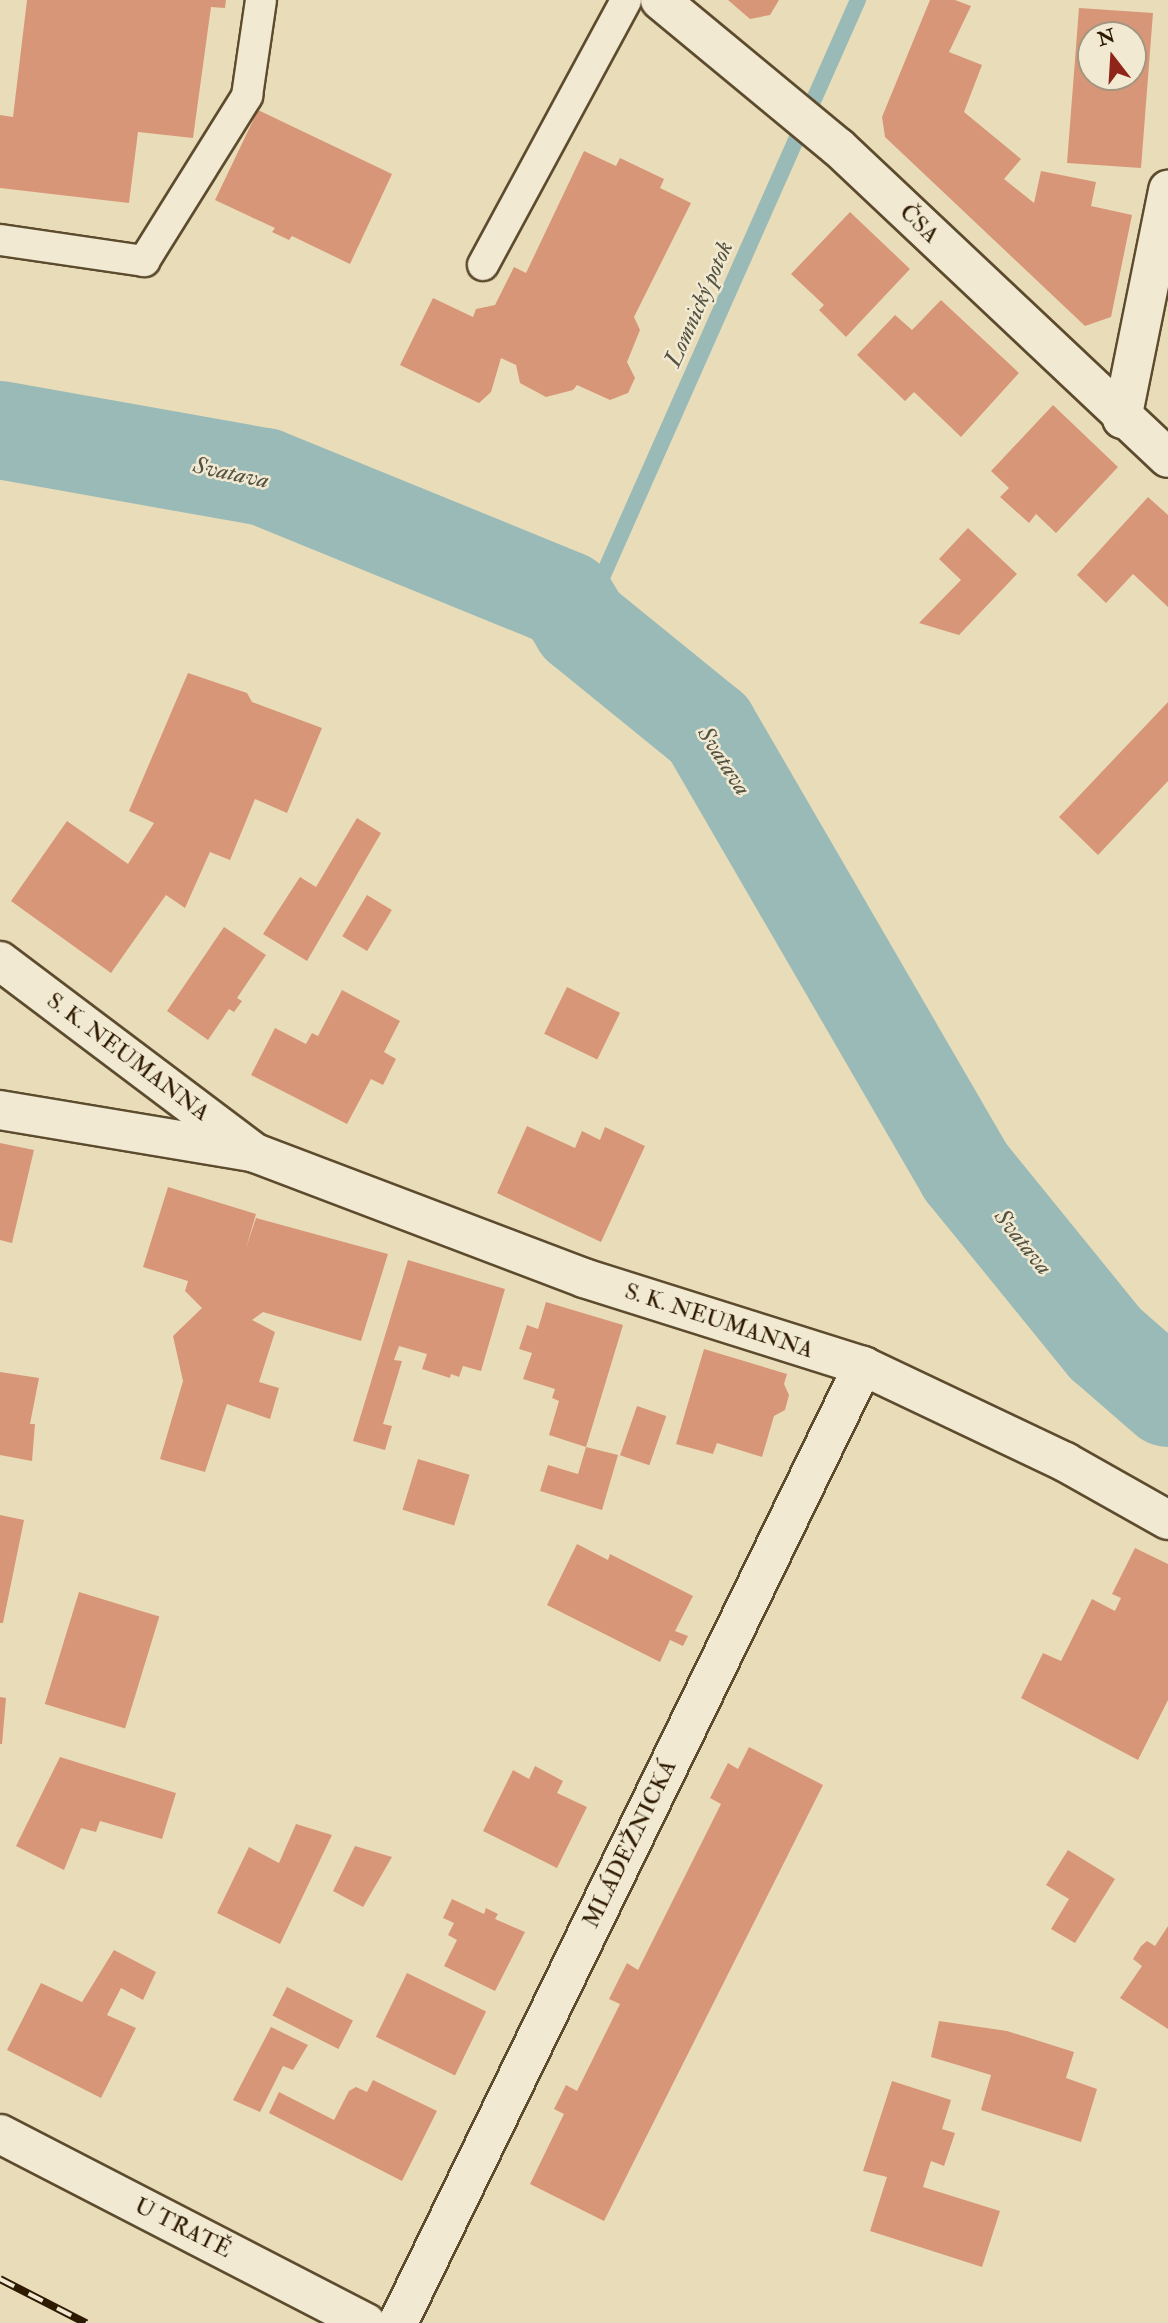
<!DOCTYPE html>
<meta charset="utf-8">
<style>
body{margin:0}
#map{position:relative;width:1168px;height:2323px;overflow:hidden;background:#e9ddb9;font-family:"IM FELL Double Pica",serif}
div>[style]{position:absolute}
[style*='--x']{left:calc(var(--x)*1px);top:calc(var(--y)*1px);width:calc(var(--w)*1px);rotate:calc(var(--a)*1deg)}
.stream>*{height:16px;margin:-8px;padding:0 8px;transform-origin:8px;border-radius:8px;background:#9abab8}
.river>*{height:98px;margin:-49px;padding:0 49px;transform-origin:49px;border-radius:49px;background:#9abab8}
.building>*{inset:0;background:#d89679;transform-origin:0 0}
.roads{filter:drop-shadow(2px 0 #5d4b2e) drop-shadow(-2px 0 #5d4b2e) drop-shadow(0 2px #5d4b2e) drop-shadow(0 -2px #5d4b2e)}
.lane>*{height:30px;margin:-15px;padding:0 15px;transform-origin:15px;border-radius:15px;background:#f1e9d2}
.street>*{height:38px;margin:-19px;padding:0 19px;transform-origin:19px;border-radius:19px;background:#f1e9d2}
.rail>*{height:8px;margin-top:-4px;transform-origin:0;background:repeating-linear-gradient(90deg,#f1e9d2 0 16px,#2e1a00 0 32px);box-sizing:border-box;border-block:2px solid #2e1a00}
span{translate:-50% -50%;white-space:nowrap;text-align:center;line-height:1.15;-webkit-text-stroke:5px #f1e9d2;paint-order:stroke}
.street-label{font-size:23px;color:#2e1a00}
.water-label{font-size:24px;color:#545240;font-style:italic}
.north{position:absolute;left:1077px;top:21px;width:70px;height:70px;box-sizing:border-box;background:#f1e9d2;border:2px solid #a3967e;border-radius:50%;rotate:343deg;font-size:19px;font-weight:700;line-height:28px;text-align:center;color:#2e1a00}
.north::after{content:'';display:block;margin:auto;width:24px;height:32px;background:#8f2418;clip-path:polygon(50% 0,100% 100%,50% 72%,0 100%)}
</style>
<div id="map">
<div class="stream">
<div style="--x:581;--y:625;--w:684;--a:-66.1"></div>
</div>
<div class="river">
<div style="--x:0;--y:430;--w:269;--a:10.1"></div>
<div style="--x:265;--y:477;--w:325;--a:22.2"></div>
<div style="--x:566;--y:600;--w:29;--a:59"></div>
<div style="--x:581;--y:625;--w:165;--a:39.1"></div>
<div style="--x:709;--y:729;--w:512;--a:59.88"></div>
<div style="--x:966;--y:1172;--w:222;--a:50.9"></div>
<div style="--x:1106;--y:1344;--w:82;--a:41.1"></div>
</div>
<div class="building">
<div style="clip-path:polygon(27px 0,226px 0,225px 8px,211px 7px,193px 138px,138px 132px,129px 203px,0 188px,0 115px,13px 117px)"></div>
<div style="clip-path:polygon(728px 0,779px 0,770px 15px,750px 19px)"></div>
<div style="clip-path:polygon(930px 0,955px 0,971px 6px,949px 52px,982px 65px,964px 112px,1021px 159px,1004px 179px,1034px 203px,1041px 171px,1096px 182px,1091px 206px,1132px 215px,1111px 317px,1085px 326px,885px 137px,882px 117px)"></div>
<div style="clip-path:polygon(evenodd,1079px 8px,1153px 13px,1141px 168px,1067px 163px,1079px 8px,1091px 35px,1133px 35px,1133px 77px,1091px 77px,1091px 35px)"></div>
<div style="clip-path:polygon(258px 110px,392px 174px,350px 264px,292px 236px,289px 240px,272px 232px,275px 228px,215px 200px)"></div>
<div style="clip-path:polygon(584px 151px,616px 166px,620px 158px,664px 179px,660px 188px,691px 203px,634px 317px,640px 330px,627px 362px,635px 378px,628px 393px,610px 400px,577px 385px,573px 390px,546px 397px,520px 383px,516px 365px,501px 358px,491px 392px,479px 403px,400px 365px,433px 298px,473px 317px,476px 309px,495px 305px,514px 267px,526px 273px)"></div>
<div style="clip-path:polygon(850px 212px,910px 269px,846px 337px,819px 310px,824px 305px,791px 274px)"></div>
<div style="clip-path:polygon(941px 300px,1019px 373px,961px 437px,914px 392px,905px 401px,857px 355px,895px 315px,912px 330px)"></div>
<div style="clip-path:polygon(1053px 405px,1118px 467px,1056px 533px,1036px 514px,1029px 523px,1000px 497px,1009px 488px,991px 471px)"></div>
<div style="clip-path:polygon(1148px 497px,1168px 515px,1168px 607px,1133px 574px,1106px 603px,1077px 575px)"></div>
<div style="clip-path:polygon(968px 528px,1017px 574px,959px 635px,919px 623px,961px 580px,939px 559px)"></div>
<div style="clip-path:polygon(188px 673px,247px 693px,252px 702px,322px 728px,287px 813px,255px 799px,230px 860px,210px 852px,185px 908px,166px 895px,111px 973px,11px 901px,67px 821px,128px 864px,154px 823px,129px 811px)"></div>
<div style="clip-path:polygon(1168px 702px,1168px 781px,1098px 855px,1059px 817px)"></div>
<div style="clip-path:polygon(357px 818px,381px 833px,307px 961px,263px 934px,300px 877px,316px 887px)"></div>
<div style="left:367px;top:895px;width:29px;height:48px;rotate:31deg"></div>
<div style="clip-path:polygon(224px 927px,266px 955px,237px 998px,242px 1001px,234px 1012px,229px 1009px,208px 1040px,167px 1011px)"></div>
<div style="left:567px;top:987px;width:59px;height:52px;rotate:26deg"></div>
<div style="clip-path:polygon(342px 990px,400px 1021px,384px 1052px,396px 1059px,383px 1085px,371px 1079px,347px 1124px,251px 1075px,275px 1028px,306px 1044px,312px 1033px,318px 1036px)"></div>
<div style="clip-path:polygon(527px 1126px,575px 1148px,582px 1131px,600px 1140px,605px 1127px,645px 1146px,601px 1242px,497px 1193px)"></div>
<div style="clip-path:polygon(0 1143px,34px 1150px,12px 1243px,0 1240px)"></div>
<div style="clip-path:polygon(168px 1187px,256px 1214px,246px 1248px,256px 1218px,388px 1254px,361px 1341px,263px 1312px,252px 1320px,275px 1332px,259px 1382px,279px 1388px,270px 1419px,227px 1404px,205px 1472px,160px 1459px,183px 1381px,173px 1336px,202px 1308px,185px 1291px,188px 1281px,143px 1267px)"></div>
<div style="clip-path:polygon(408px 1260px,505px 1289px,481px 1371px,463px 1366px,459px 1377px,451px 1374px,450px 1378px,422px 1369px,427px 1354px,399px 1346px,394px 1360px,402px 1361px,383px 1424px,392px 1426px,385px 1450px,353px 1441px)"></div>
<div style="clip-path:polygon(546px 1302px,623px 1325px,586px 1447px,549px 1435px,559px 1401px,552px 1398px,555px 1389px,523px 1379px,532px 1353px,519px 1349px,527px 1325px,538px 1329px)"></div>
<div style="clip-path:polygon(704px 1349px,787px 1374px,784px 1384px,789px 1395px,785px 1410px,774px 1416px,762px 1457px,717px 1443px,713px 1454px,676px 1444px)"></div>
<div style="clip-path:polygon(0 1372px,39px 1378px,30px 1424px,35px 1424px,32px 1461px,0 1455px)"></div>
<div style="left:637px;top:1406px;width:31px;height:52px;rotate:19deg"></div>
<div style="clip-path:polygon(586px 1447px,618px 1455px,602px 1510px,540px 1491px,548px 1465px,578px 1474px)"></div>
<div style="left:418px;top:1459px;width:54px;height:53px;rotate:17deg"></div>
<div style="clip-path:polygon(0 1515px,24px 1520px,3px 1623px,0 1623px)"></div>
<div style="clip-path:polygon(577px 1544px,608px 1560px,610px 1554px,693px 1596px,675px 1631px,688px 1636px,683px 1646px,670px 1640px,660px 1662px,547px 1605px)"></div>
<div style="clip-path:polygon(1135px 1548px,1168px 1564px,1168px 1700px,1138px 1760px,1021px 1698px,1043px 1653px,1061px 1661px,1092px 1599px,1115px 1611px,1121px 1598px,1112px 1594px)"></div>
<div style="left:79px;top:1592px;width:84px;height:117px;rotate:17deg"></div>
<div style="clip-path:polygon(0 1697px,6px 1698px,2px 1744px,0 1744px)"></div>
<div style="clip-path:polygon(749px 1747px,823px 1785px,604px 2221px,530px 2184px,564px 2114px,554px 2109px,566px 2085px,577px 2091px,620px 2004px,609px 1999px,627px 1963px,638px 1970px,721px 1804px,710px 1798px,728px 1763px,738px 1769px)"></div>
<div style="clip-path:polygon(60px 1757px,176px 1793px,162px 1839px,100px 1821px,96px 1832px,81px 1828px,64px 1870px,16px 1846px)"></div>
<div style="clip-path:polygon(535px 1766px,563px 1781px,557px 1793px,587px 1807px,557px 1868px,483px 1831px,513px 1770px,529px 1779px)"></div>
<div style="clip-path:polygon(296px 1824px,332px 1835px,280px 1944px,217px 1913px,249px 1847px,279px 1863px)"></div>
<div style="clip-path:polygon(355px 1846px,392px 1857px,363px 1907px,333px 1891px)"></div>
<div style="clip-path:polygon(1068px 1850px,1115px 1879px,1075px 1943px,1051px 1929px,1069px 1899px,1046px 1885px)"></div>
<div style="clip-path:polygon(452px 1899px,484px 1914px,486px 1908px,498px 1914px,495px 1919px,525px 1932px,495px 1991px,444px 1966px,457px 1940px,448px 1935px,454px 1923px,443px 1918px)"></div>
<div style="clip-path:polygon(1168px 1926px,1168px 2029px,1120px 1998px,1142px 1966px,1133px 1959px,1141px 1946px,1147px 1941px,1155px 1946px)"></div>
<div style="clip-path:polygon(114px 1950px,156px 1972px,143px 2000px,121px 1988px,107px 2015px,136px 2028px,101px 2098px,7px 2050px,41px 1983px,82px 2002px)"></div>
<div style="left:407px;top:1973px;width:88px;height:71px;rotate:26deg"></div>
<div style="left:287px;top:1987px;width:74px;height:32px;rotate:27deg"></div>
<div style="clip-path:polygon(939px 2021px,1007px 2031px,1074px 2052px,1066px 2078px,1097px 2089px,1081px 2142px,981px 2110px,991px 2075px,931px 2057px)"></div>
<div style="clip-path:polygon(271px 2027px,308px 2045px,293px 2070px,283px 2066px,260px 2112px,233px 2100px)"></div>
<div style="clip-path:polygon(373px 2080px,437px 2111px,402px 2181px,269px 2113px,279px 2092px,334px 2120px,349px 2091px,356px 2087px,367px 2092px)"></div>
<div style="clip-path:polygon(892px 2081px,951px 2100px,942px 2129px,955px 2133px,944px 2166px,931px 2161px,923px 2187px,1000px 2211px,982px 2267px,870px 2231px,887px 2177px,863px 2171px)"></div>
</div>
<div class="roads">
<div class="lane">
<div style="--x:0;--y:240;--w:146;--a:8.3"></div>
<div style="--x:144;--y:261;--w:195;--a:-58"></div>
<div style="--x:247;--y:96;--w:97;--a:-81.7"></div>
<div style="--x:483;--y:265;--w:301;--a:-61.6"></div>
</div>
<div class="street">
<div style="--x:660;--y:0;--w:231;--a:39.6"></div>
<div style="--x:838;--y:147;--w:453;--a:43.3"></div>
<div style="--x:1122;--y:419;--w:234;--a:-78.6"></div>
<div style="--x:0;--y:961;--w:319;--a:37"></div>
<div style="--x:255;--y:1153;--w:352;--a:20.8"></div>
<div style="--x:584;--y:1278;--w:293;--a:17.5"></div>
<div style="--x:863;--y:1366;--w:224;--a:25.4"></div>
<div style="--x:1065;--y:1462;--w:118;--a:29.4"></div>
<div style="--x:0;--y:1110;--w:254;--a:9.5"></div>
<div style="--x:0;--y:2134;--w:412;--a:27.3"></div>
<div style="--x:398;--y:2323;--w:1064;--a:-64.09"></div>
</div>
</div>
<div class="rail">
<div style="--x:0;--y:2279;--w:97;--a:27.1"></div>
</div>
<div class="street-label">
<span style="left:919px;top:224px;rotate:44deg">ČSA</span>
<span style="left:128px;top:1057px;rotate:37deg">S. K. NEUMANNA</span>
<span style="left:719px;top:1321px;rotate:18deg">S. K. NEUMANNA</span>
<span style="left:630px;top:1844px;rotate:-64deg">MLÁDEŽNICKÁ</span>
<span style="left:183px;top:2228px;rotate:27deg">U TRATĚ</span>
</div>
<div class="water-label">
<span style="left:699px;top:304px;rotate:-66deg">Lomnický potok</span>
<span style="left:231px;top:473px;rotate:12deg">Svatava</span>
<span style="left:724px;top:761px;rotate:57deg">Svatava</span>
<span style="left:1023px;top:1242px;rotate:51deg">Svatava</span>
</div>
<div class="north">N</div>
</div>
